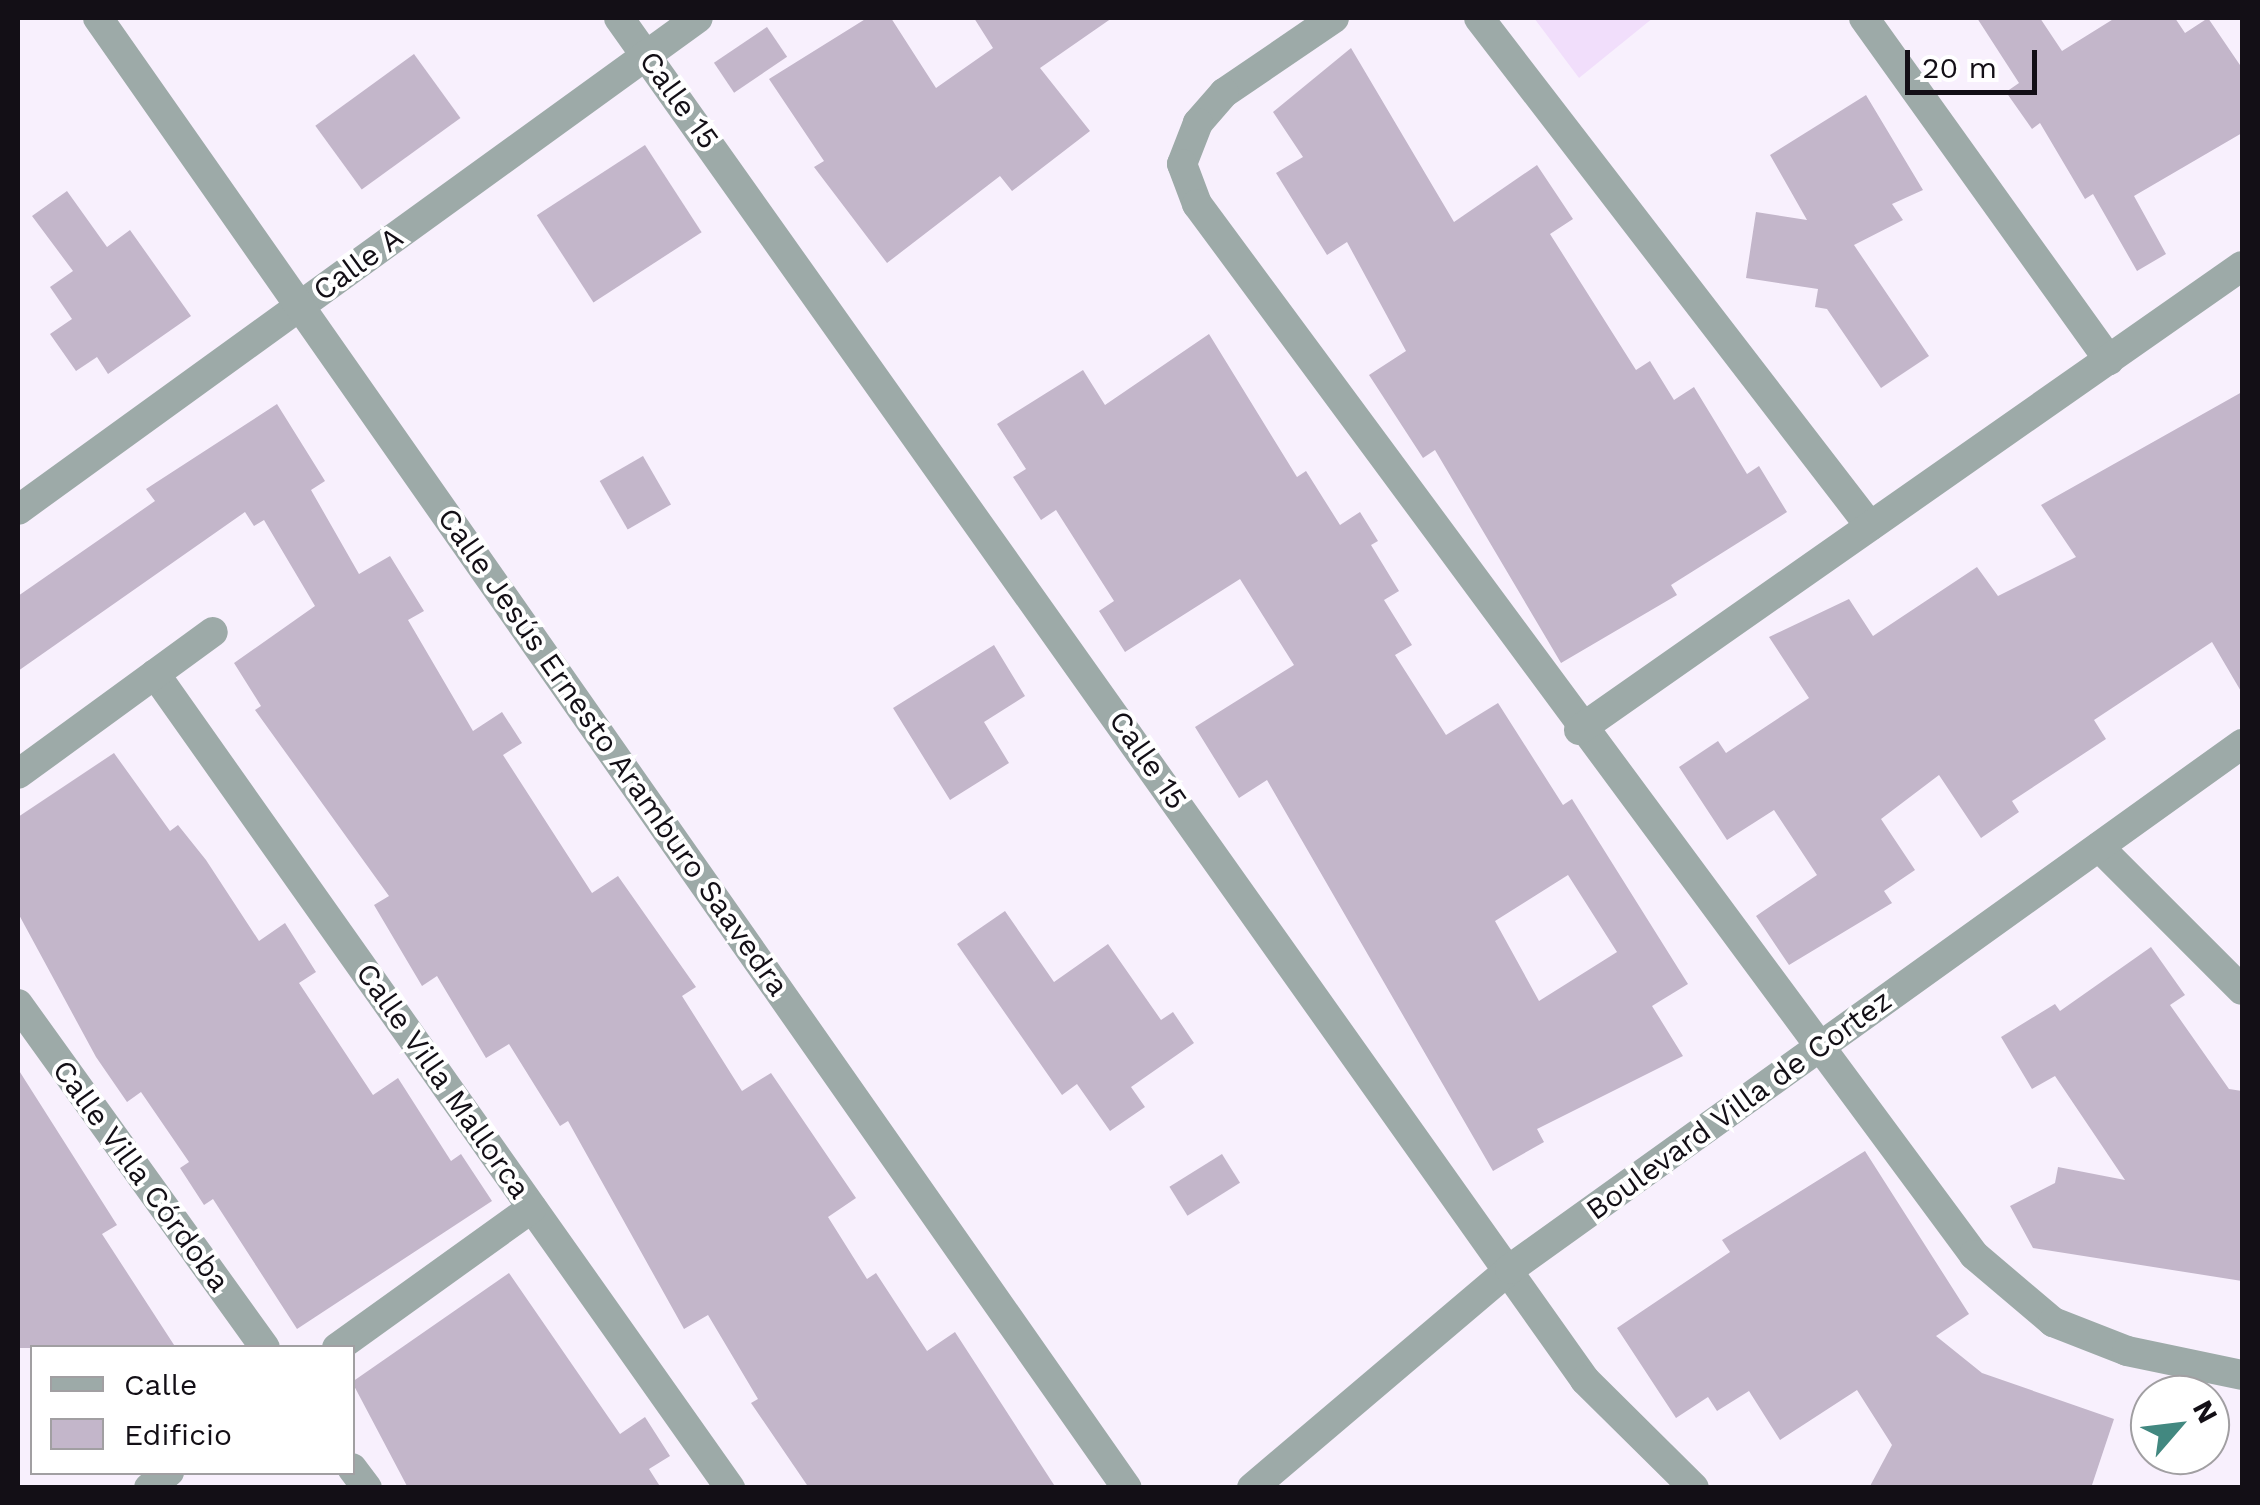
<!DOCTYPE html>
<meta charset="utf-8">
<style>
body{margin:0}
#map{position:relative;width:2260px;height:1505px;overflow:hidden;background:#f8f0fd;font-family:"Work Sans",sans-serif}
div>[style]{position:absolute}
[style*='--x']{left:calc(var(--x)*1px);top:calc(var(--y)*1px);width:calc(var(--w)*1px);rotate:calc(var(--a)*1deg)}
.green>*{inset:0;background:#f1defb}
.building>*{inset:0;background:#c3b6ca;transform-origin:0 0}
.minor>*{height:30px;margin:-15px;padding:0 15px;transform-origin:15px;border-radius:15px;background:#9daaa8}
.tertiary>*{height:30px;margin:-15px;padding:0 15px;transform-origin:15px;border-radius:15px;background:#9daaa8}
span{translate:-50% -50%;white-space:nowrap;text-align:center;line-height:1.15;-webkit-text-stroke:8px #fff;paint-order:stroke}
.street-label{font-size:30px;color:#130f16}
.frame{position:absolute;inset:0;border:20px solid #130f16;pointer-events:none}
.legend{position:absolute;left:30px;top:1345px;width:325px;height:130px;box-sizing:border-box;background:#fff;border:2px solid #a19fa2;margin:0;padding:12px 18px;list-style:none;font-size:30px;color:#130f16}
.legend li{display:flex;align-items:center;gap:20px;height:50px}
.legend b{width:50px;border:2px solid #a19fa2}
.north{position:absolute;left:2130px;top:1375px;width:100px;height:100px;box-sizing:border-box;background:#fff;border:2px solid #a19fa2;border-radius:50%;rotate:62deg;font-size:28px;font-weight:700;line-height:40px;text-align:center;color:#130f16}
.north::after{content:'';display:block;margin:auto;width:35px;height:45px;background:#428880;clip-path:polygon(50% 0,100% 100%,50% 72%,0 100%)}
.scale{position:absolute;left:1905px;top:50px;width:132px;height:45px;box-sizing:border-box;border:5px solid #130f16;border-top:0;padding-left:12px;font-size:30px;line-height:35px;white-space:nowrap;color:#130f16;-webkit-text-stroke:8px #fff;paint-order:stroke}
</style>
<div id="map">
<div class="green">
<div style="clip-path:polygon(1534px 18px,1653px 18px,1579px 78px)"></div>
</div>
<div class="building">
<div style="clip-path:polygon(867px 18px,891px 18px,936px 88px,993px 48px,974px 18px,1112px 18px,1040px 68px,1090px 131px,1012px 191px,1000px 176px,887px 263px,814px 167px,824px 161px,769px 79px)"></div>
<div style="clip-path:polygon(1977px 18px,2040px 18px,2062px 51px,2115px 18px,2175px 18px,2185px 33px,2208px 18px,2242px 68px,2242px 133px,2134px 196px,2166px 254px,2137px 271px,2093px 194px,2085px 199px,2040px 123px,2032px 129px,2006px 92px,2019px 83px)"></div>
<div style="left:767px;top:27px;width:36px;height:64px;rotate:56deg"></div>
<div style="clip-path:polygon(1351px 48px,1454px 222px,1537px 165px,1573px 219px,1550px 234px,1636px 370px,1650px 361px,1674px 400px,1694px 387px,1747px 474px,1759px 466px,1787px 512px,1671px 585px,1677px 595px,1561px 663px,1435px 450px,1423px 458px,1369px 375px,1406px 351px,1347px 242px,1327px 255px,1276px 173px,1303px 157px,1273px 112px)"></div>
<div style="left:414px;top:54px;width:79px;height:122px;rotate:54deg"></div>
<div style="clip-path:polygon(1866px 95px,1923px 190px,1892px 204px,1903px 220px,1854px 245px,1929px 356px,1881px 388px,1827px 309px,1815px 307px,1818px 289px,1746px 278px,1756px 212px,1807px 220px,1770px 155px)"></div>
<div style="left:645px;top:145px;width:104px;height:129px;rotate:57deg"></div>
<div style="clip-path:polygon(67px 191px,107px 247px,130px 230px,191px 316px,108px 374px,97px 357px,76px 371px,50px 334px,72px 319px,50px 287px,73px 271px,32px 216px)"></div>
<div style="clip-path:polygon(evenodd,1209px 334px,1297px 477px,1306px 471px,1340px 525px,1360px 512px,1378px 541px,1371px 545px,1399px 591px,1384px 600px,1412px 645px,1395px 655px,1446px 735px,1498px 703px,1563px 805px,1572px 799px,1688px 984px,1652px 1006px,1683px 1056px,1537px 1129px,1544px 1142px,1493px 1171px,1267px 780px,1239px 798px,1195px 727px,1294px 665px,1240px 579px,1125px 652px,1099px 611px,1114px 601px,1056px 510px,1041px 520px,1013px 477px,1026px 469px,997px 424px,1083px 370px,1105px 405px,1209px 334px,1568px 875px,1617px 952px,1539px 1001px,1495px 921px,1568px 875px)"></div>
<div style="clip-path:polygon(2242px 392px,2242px 693px,2212px 642px,2094px 720px,2106px 739px,2012px 801px,2019px 812px,1981px 838px,1939px 775px,1881px 819px,1915px 870px,1884px 891px,1892px 903px,1789px 965px,1756px 916px,1817px 875px,1774px 810px,1727px 840px,1679px 767px,1718px 741px,1726px 753px,1809px 698px,1769px 637px,1849px 599px,1873px 636px,1977px 567px,1998px 596px,2076px 557px,2041px 505px)"></div>
<div style="clip-path:polygon(277px 404px,325px 481px,311px 490px,359px 574px,390px 556px,424px 611px,408px 620px,473px 731px,502px 712px,522px 743px,503px 755px,592px 893px,618px 876px,696px 987px,682px 996px,742px 1091px,771px 1073px,856px 1198px,828px 1217px,867px 1279px,876px 1273px,927px 1351px,955px 1332px,1056px 1488px,809px 1488px,751px 1403px,758px 1399px,708px 1315px,684px 1329px,568px 1121px,560px 1126px,509px 1044px,486px 1058px,437px 976px,422px 986px,374px 905px,389px 896px,255px 710px,261px 706px,234px 663px,315px 606px,264px 520px,254px 526px,245px 512px,18px 671px,18px 596px,155px 501px,146px 489px)"></div>
<div style="left:643px;top:456px;width:56px;height:50px;rotate:60deg"></div>
<div style="clip-path:polygon(994px 645px,1025px 696px,984px 722px,1009px 763px,950px 800px,893px 708px)"></div>
<div style="clip-path:polygon(114px 753px,170px 831px,178px 825px,206px 860px,259px 941px,285px 923px,316px 972px,299px 983px,373px 1095px,398px 1078px,451px 1161px,461px 1154px,492px 1201px,297px 1329px,213px 1199px,204px 1205px,180px 1168px,189px 1162px,141px 1092px,127px 1102px,96px 1057px,18px 913px,18px 817px)"></div>
<div style="clip-path:polygon(1005px 911px,1054px 982px,1108px 944px,1161px 1020px,1173px 1012px,1194px 1043px,1131px 1087px,1145px 1107px,1110px 1131px,1077px 1084px,1062px 1095px,957px 944px)"></div>
<div style="clip-path:polygon(2151px 947px,2185px 995px,2170px 1005px,2229px 1089px,2242px 1091px,2242px 1281px,2033px 1248px,2010px 1206px,2055px 1183px,2058px 1167px,2125px 1180px,2055px 1076px,2032px 1089px,2001px 1037px,2055px 1004px,2060px 1011px)"></div>
<div style="clip-path:polygon(18px 1069px,117px 1225px,102px 1234px,176px 1348px,18px 1348px)"></div>
<div style="clip-path:polygon(1865px 1151px,1969px 1314px,1936px 1336px,1982px 1373px,2114px 1419px,2091px 1488px,1869px 1488px,1892px 1445px,1857px 1390px,1780px 1440px,1749px 1391px,1717px 1411px,1708px 1397px,1676px 1418px,1617px 1328px,1730px 1252px,1722px 1240px)"></div>
<div style="left:1222px;top:1154px;width:34px;height:62px;rotate:58deg"></div>
<div style="clip-path:polygon(509px 1273px,620px 1434px,645px 1417px,670px 1456px,649px 1469px,661px 1488px,408px 1488px,352px 1382px)"></div>
</div>
<div class="minor">
<div style="--x:619;--y:18;--w:1670;--a:54.65"></div>
<div style="--x:1585;--y:1380;--w:153;--a:44.7"></div>
<div style="--x:1334;--y:18;--w:133;--a:145.7"></div>
<div style="--x:1224;--y:93;--w:40;--a:131"></div>
<div style="--x:1198;--y:123;--w:44;--a:111.3"></div>
<div style="--x:1182;--y:164;--w:43;--a:69.4"></div>
<div style="--x:1197;--y:204;--w:1307;--a:53.52"></div>
<div style="--x:1974;--y:1255;--w:104;--a:40.3"></div>
<div style="--x:2053;--y:1322;--w:79;--a:21.4"></div>
<div style="--x:2127;--y:1351;--w:117;--a:11.8"></div>
<div style="--x:1479;--y:18;--w:641;--a:52.42"></div>
<div style="--x:1864;--y:18;--w:421;--a:54.4"></div>
<div style="--x:18;--y:510;--w:839;--a:-35.89"></div>
<div style="--x:155;--y:674;--w:997;--a:54.76"></div>
<div style="--x:1579;--y:730;--w:809;--a:-34.99"></div>
<div style="--x:18;--y:774;--w:241;--a:-36.1"></div>
<div style="--x:2099;--y:847;--w:202;--a:45"></div>
<div style="--x:18;--y:1004;--w:423;--a:54.3"></div>
<div style="--x:337;--y:1348;--w:240;--a:-35.7"></div>
<div style="--x:352;--y:1468;--w:25;--a:53"></div>
<div style="--x:149;--y:1488;--w:26;--a:-39"></div>
<div style="--x:1252;--y:1488;--w:338;--a:-40.3"></div>
<div style="--x:1510;--y:1269;--w:901;--a:-35.65"></div>
</div>
<div class="tertiary">
<div style="--x:98;--y:18;--w:1794;--a:55.01"></div>
</div>
<div class="street-label">
<span style="left:679px;top:100px;rotate:54deg">Calle 15</span>
<span style="left:358px;top:264px;rotate:-36deg">Calle A</span>
<span style="left:613px;top:752px;rotate:55deg">Calle Jesús Ernesto Aramburo Saavedra</span>
<span style="left:1148px;top:760px;rotate:55deg">Calle 15</span>
<span style="left:443px;top:1081px;rotate:55deg">Calle Villa Mallorca</span>
<span style="left:1739px;top:1105px;rotate:-36deg">Boulevard Villa de Cortez</span>
<span style="left:141px;top:1176px;rotate:54deg">Calle Villa Córdoba</span>
</div>
<div class="frame"></div>
<ul class="legend">
<li><b style="height:12px;background:#9daaa8"></b>Calle</li>
<li><b style="height:28px;background:#c3b6ca"></b>Edificio</li>
</ul>
<div class="north">N</div>
<div class="scale">20 m</div>
</div>
